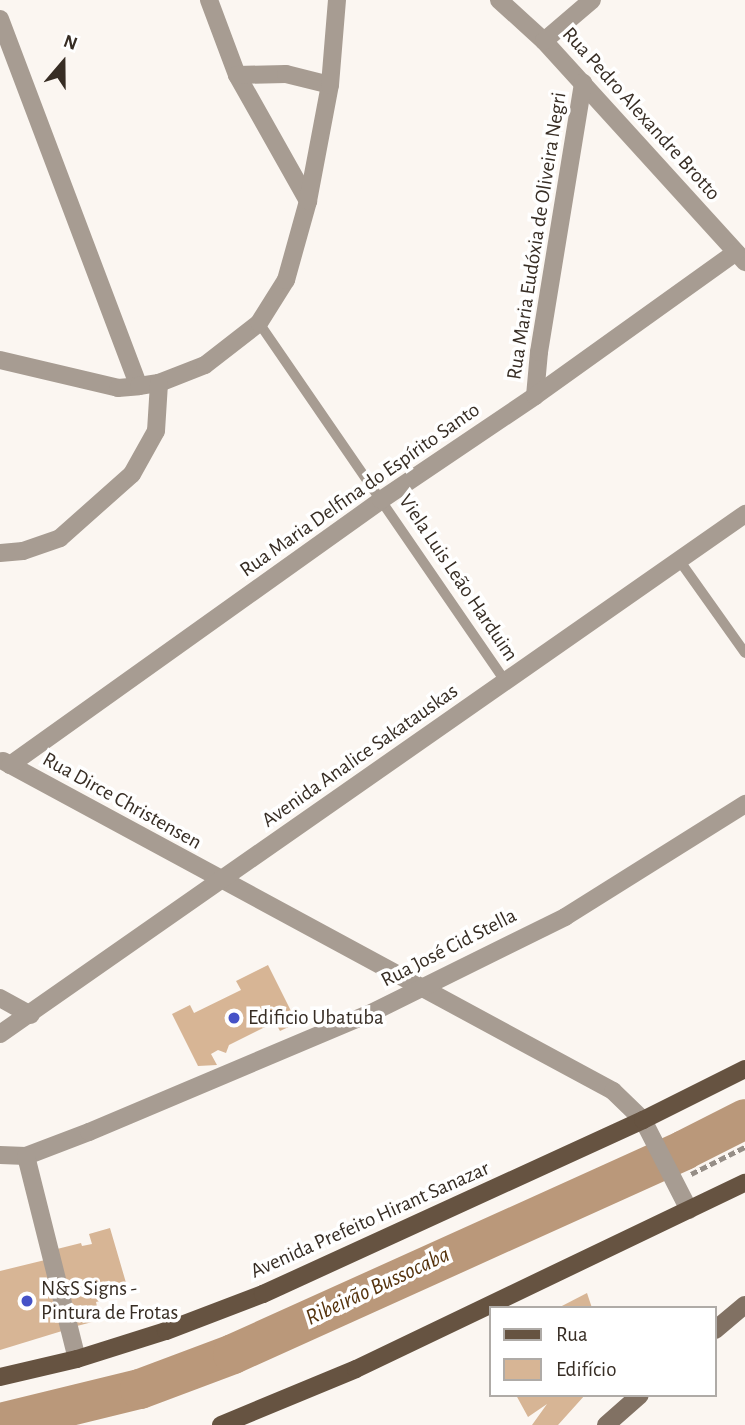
<!DOCTYPE html>
<meta charset="utf-8">
<style>
body{margin:0}
#map{position:relative;width:745px;height:1425px;overflow:hidden;background:#fbf6f1;font-family:"Alegreya Sans",sans-serif}
div>[style]{position:absolute}
[style*='--x']{left:calc(var(--x)*1px);top:calc(var(--y)*1px);width:calc(var(--w)*1px);rotate:calc(var(--a)*1deg)}
.river>*{height:40px;margin:-20px;padding:0 20px;transform-origin:20px;border-radius:20px;background:#ba987a}
.building>*{inset:0;background:#d7b595}
.path>*{height:4.5px;margin-top:-2.25px;transform-origin:0;background:repeating-linear-gradient(90deg,#968e87 0 7px,transparent 0 10.5px)}
.service>*{height:10px;margin:-5px;padding:0 5px;transform-origin:5px;border-radius:5px;background:#a79c92}
.minor>*{height:18px;margin:-9px;padding:0 9px;transform-origin:9px;border-radius:9px;background:#a79c92}
.tertiary>*{height:18px;margin:-9px;padding:0 9px;transform-origin:9px;border-radius:9px;background:#a79c92}
.secondary>*{height:18px;margin:-9px;padding:0 9px;transform-origin:9px;border-radius:9px;background:#817163}
.primary>*{height:18px;margin:-9px;padding:0 9px;transform-origin:9px;border-radius:9px;background:#665341}
.dots>*{width:19px;height:19px;translate:-50% -50%;box-sizing:border-box;border:4px solid #fff;border-radius:50%}
span{translate:-50% -50%;white-space:nowrap;text-align:center;line-height:1.15;-webkit-text-stroke:7px #fff;paint-order:stroke}
.street-label{font-size:21px;color:#372d24}
.poi-label{font-size:21px;color:#372d24}
.left{translate:0 -50%;text-align:left}
.water-label{font-size:23px;color:#55330d;font-style:italic}
.legend{position:absolute;left:489px;top:1306px;width:228px;height:91px;box-sizing:border-box;background:#fff;border:2px solid #afaba7;margin:0;padding:9px 12px;list-style:none;font-size:21px;color:#372d24}
.legend li{display:flex;align-items:center;gap:14px;height:35px}
.legend b{width:35px;border:2px solid #afaba7}
.north{position:absolute;left:28px;top:28px;width:70px;height:70px;-webkit-text-stroke:5px #fff;paint-order:stroke;rotate:20deg;font-size:19px;font-weight:700;line-height:28px;text-align:center;color:#372d24}
.north::after{content:'';display:block;margin:auto;width:24px;height:32px;background:#372d24;clip-path:polygon(50% 0,100% 100%,50% 72%,0 100%)}
</style>
<div id="map">
<div class="river">
<div style="--x:0;--y:1423;--w:144;--a:-13.7"></div>
<div style="--x:140;--y:1389;--w:99;--a:-20.6"></div>
<div style="--x:233;--y:1354;--w:495;--a:-24.3"></div>
<div style="--x:684;--y:1150;--w:68;--a:-26.9"></div>
</div>
<div class="building">
<div style="clip-path:polygon(268px 965px,297px 1023px,280px 1031px,275px 1022px,229px 1045px,226px 1053px,218px 1050px,211px 1054px,217px 1065px,198px 1066px,172px 1014px,190px 1005px,194px 1013px,241px 990px,236px 981px)"></div>
<div style="clip-path:polygon(110px 1228px,129px 1293px,96px 1302px,100px 1320px,77px 1326px,57px 1249px,81px 1243px,82px 1246px,92px 1244px,89px 1234px)"></div>
<div style="clip-path:polygon(45px 1260px,62px 1331px,0 1350px,0 1271px)"></div>
<div style="clip-path:polygon(587px 1293px,592px 1308px,558px 1308px)"></div>
<div style="clip-path:polygon(516px 1395px,585px 1395px,558px 1425px,532px 1425px,547px 1404px,528px 1417px)"></div>
</div>
<div class="path">
<div style="--x:691;--y:1174;--w:60;--a:-26.6"></div>
</div>
<div class="service">
<div style="--x:259;--y:323;--w:434;--a:55.5"></div>
<div style="--x:679;--y:560;--w:114;--a:54.6"></div>
</div>
<div class="minor">
<div style="--x:209;--y:0;--w:80;--a:69.5"></div>
<div style="--x:237;--y:75;--w:145;--a:60.6"></div>
<div style="--x:499;--y:0;--w:61;--a:42.3"></div>
<div style="--x:544;--y:41;--w:299;--a:47.7"></div>
<div style="--x:0;--y:19;--w:392;--a:69.3"></div>
<div style="--x:544;--y:41;--w:63;--a:-40.5"></div>
<div style="--x:237;--y:75;--w:49;--a:-1.2"></div>
<div style="--x:286;--y:74;--w:45;--a:14"></div>
<div style="--x:0;--y:360;--w:121;--a:13.3"></div>
<div style="--x:118;--y:388;--w:21;--a:-5"></div>
<div style="--x:139;--y:386;--w:20;--a:-9"></div>
<div style="--x:159;--y:383;--w:49;--a:-21.4"></div>
<div style="--x:205;--y:365;--w:68;--a:-37.9"></div>
<div style="--x:259;--y:323;--w:51;--a:-57.9"></div>
<div style="--x:286;--y:280;--w:82;--a:-74.4"></div>
<div style="--x:308;--y:201;--w:118;--a:-79.3"></div>
<div style="--x:330;--y:85;--w:85;--a:-85.3"></div>
<div style="--x:535;--y:396;--w:44;--a:-84.8"></div>
<div style="--x:539;--y:352;--w:273;--a:-80.7"></div>
<div style="--x:0;--y:553;--w:23;--a:-5"></div>
<div style="--x:23;--y:551;--w:39;--a:-19"></div>
<div style="--x:60;--y:538;--w:96;--a:-41.6"></div>
<div style="--x:132;--y:474;--w:49;--a:-60.8"></div>
<div style="--x:156;--y:431;--w:48;--a:-86.4"></div>
<div style="--x:3;--y:761;--w:694;--a:28.41"></div>
<div style="--x:613;--y:1091;--w:42;--a:44"></div>
<div style="--x:643;--y:1120;--w:101;--a:62.9"></div>
<div style="--x:10;--y:765;--w:456;--a:-35.5"></div>
<div style="--x:381;--y:500;--w:186;--a:-34"></div>
<div style="--x:535;--y:396;--w:247;--a:-35.6"></div>
<div style="--x:0;--y:998;--w:35;--a:29"></div>
<div style="--x:0;--y:1155;--w:26;--a:2"></div>
<div style="--x:26;--y:1156;--w:67;--a:-20.9"></div>
<div style="--x:89;--y:1132;--w:304;--a:-22.9"></div>
<div style="--x:369;--y:1014;--w:219;--a:-26.3"></div>
<div style="--x:565;--y:917;--w:213;--a:-32.1"></div>
<div style="--x:26;--y:1156;--w:209;--a:75.9"></div>
</div>
<div class="tertiary">
<div style="--x:0;--y:1034;--w:909;--a:-34.91"></div>
</div>
<div class="secondary">
<div style="--x:715;--y:1330;--w:39;--a:-40"></div>
<div style="--x:606;--y:1425;--w:45;--a:-41.4"></div>
</div>
<div class="primary">
<div style="--x:0;--y:1377;--w:79;--a:-13.2"></div>
<div style="--x:77;--y:1359;--w:93;--a:-17.5"></div>
<div style="--x:166;--y:1331;--w:104;--a:-20.9"></div>
<div style="--x:263;--y:1294;--w:418;--a:-24.6"></div>
<div style="--x:643;--y:1120;--w:114;--a:-26.6"></div>
<div style="--x:221;--y:1425;--w:146;--a:-22.5"></div>
<div style="--x:356;--y:1369;--w:431;--a:-25.6"></div>
</div>
<div class="dots">
<div style="left:234px;top:1018px;background:#4652c7"></div>
<div style="left:27px;top:1301px;background:#4652c7"></div>
</div>
<div class="street-label">
<span style="left:641px;top:114px;rotate:48deg">Rua Pedro Alexandre Brotto</span>
<span style="left:537px;top:236px;rotate:-81deg">Rua Maria Eudóxia de Oliveira Negri</span>
<span style="left:360px;top:490px;rotate:-35deg">Rua Maria Delfina do Espírito Santo</span>
<span style="left:458px;top:578px;rotate:56deg">Viela Luis Leão Harduim</span>
<span style="left:360px;top:756px;rotate:-35deg">Avenida Analice Sakatauskas</span>
<span style="left:122px;top:801px;rotate:29deg">Rua Dirce Christensen</span>
<span style="left:449px;top:948px;rotate:-27deg">Rua José Cid Stella</span>
<span style="left:370px;top:1220px;rotate:-24deg">Avenida Prefeito Hirant Sanazar</span>
</div>
<div class="poi-label">
<span class="left" style="left:248px;top:1018px">Edificio Ubatuba</span>
<span class="left" style="left:41px;top:1301px">N&amp;S Signs -<br>Pintura de Frotas</span>
</div>
<div class="water-label">
<span style="left:378px;top:1287px;rotate:-25deg">Ribeirão Bussocaba</span>
</div>
<ul class="legend">
<li><b style="height:9px;background:#665341"></b>Rua</li>
<li><b style="height:19px;background:#d7b595"></b>Edifício</li>
</ul>
<div class="north">N</div>
</div>
